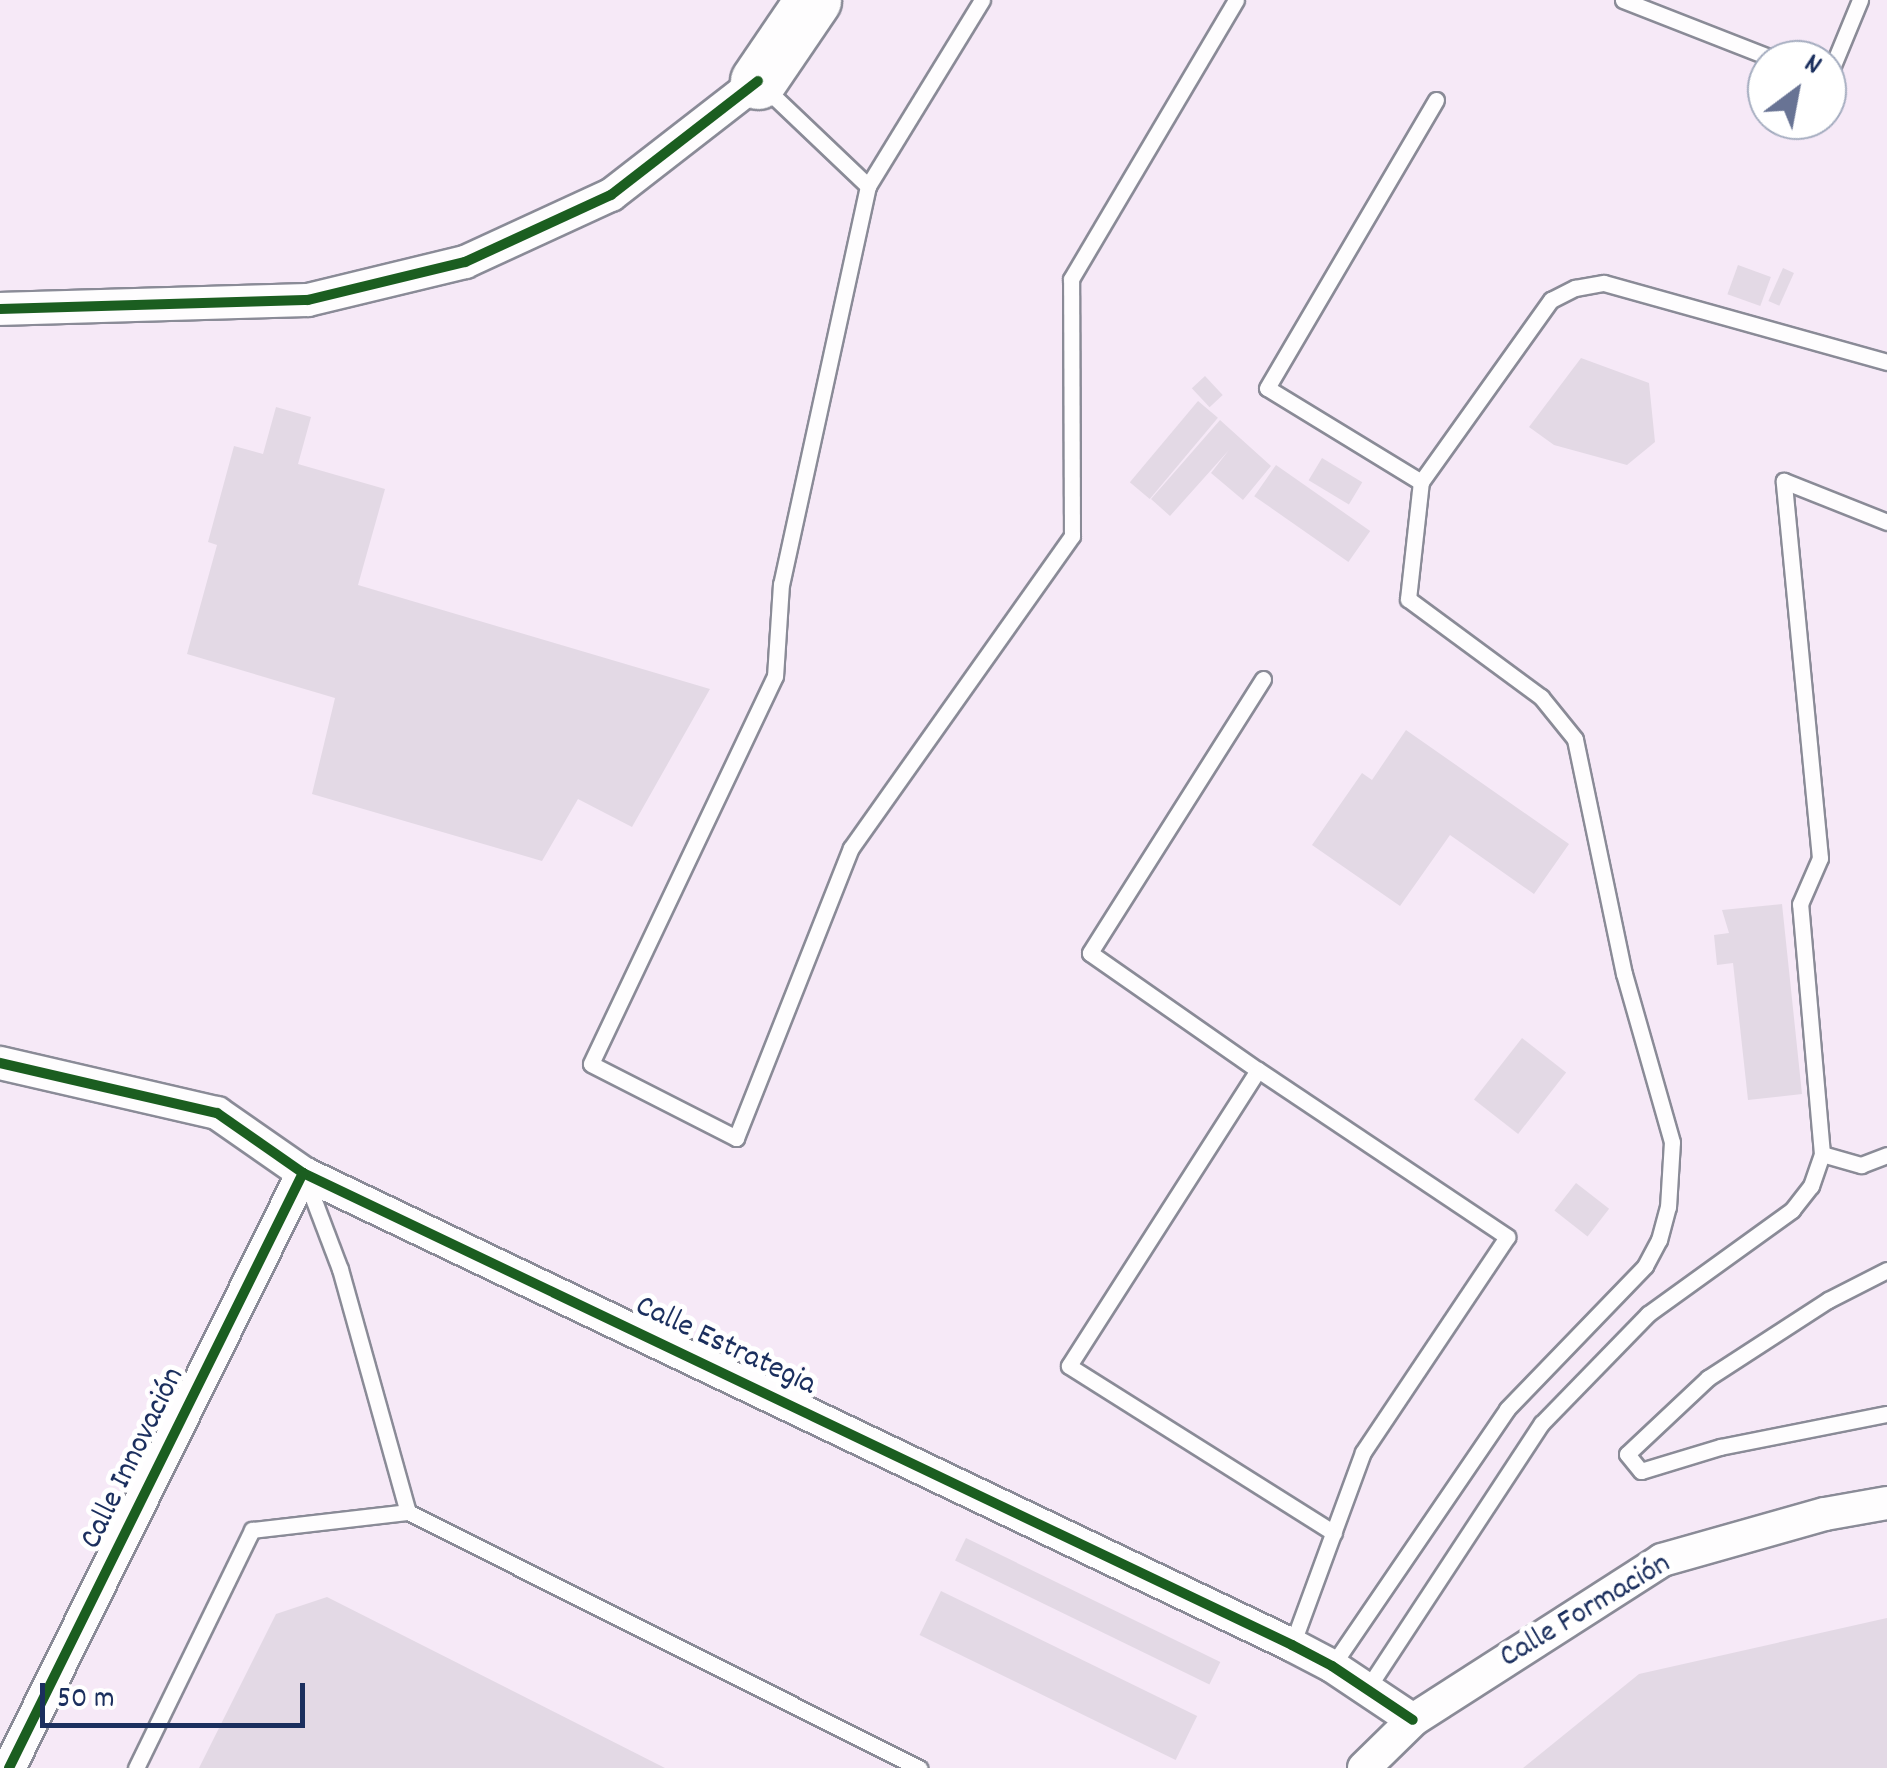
<!DOCTYPE html>
<meta charset="utf-8">
<style>
body{margin:0}
#map{position:relative;width:1887px;height:1768px;overflow:hidden;background:#f7f1f7;font-family:Dekko,sans-serif}
div>[style]{position:absolute}
[style*='--x']{left:calc(var(--x)*1px);top:calc(var(--y)*1px);width:calc(var(--w)*1px);rotate:calc(var(--a)*1deg)}
.built>*{inset:0;background:#f6e9f7}
.building>*{inset:0;background:#e3d9e5;transform-origin:0 0}
.roads{filter:drop-shadow(2px 0 #8a8b97) drop-shadow(-2px 0 #8a8b97) drop-shadow(0 2px #8a8b97) drop-shadow(0 -2px #8a8b97)}
.lane>*{height:15px;margin:-7.5px;padding:0 7.5px;transform-origin:7.5px;border-radius:7.5px;background:#fefdfe}
.street>*{height:32px;margin:-16px;padding:0 16px;transform-origin:16px;border-radius:16px;background:#fefdfe}
.highway>*{height:55px;margin:-27.5px;padding:0 27.5px;transform-origin:27.5px;border-radius:27.5px;background:#fefdfe}
.cycleway>*{height:10px;margin:-5px;padding:0 5px;transform-origin:5px;border-radius:5px;background:#1b5e20}
span{translate:-50% -50%;white-space:nowrap;text-align:center;line-height:1.15;-webkit-text-stroke:10px #fff;paint-order:stroke}
.street-label{font-size:32px;color:#1b2f5e}
.north{position:absolute;left:1747px;top:40px;width:100px;height:100px;box-sizing:border-box;background:#fff;border:2px solid #a4acbf;border-radius:50%;rotate:32deg;font-size:28px;font-weight:700;line-height:40px;text-align:center;color:#1b2f5e}
.north::after{content:'';display:block;margin:auto;width:35px;height:45px;background:#687394;clip-path:polygon(50% 0,100% 100%,50% 72%,0 100%)}
.scale{position:absolute;left:40px;top:1683px;width:265px;height:45px;box-sizing:border-box;border:5px solid #1b2f5e;border-top:0;padding-left:12px;font-size:30px;line-height:35px;white-space:nowrap;color:#1b2f5e;-webkit-text-stroke:8px #fff;paint-order:stroke}
</style>
<div id="map">
<div class="built">
<div style="clip-path:polygon(evenodd,0 0,1887px 0,1887px 1768px,0 1768px,0 0,1767px 60px,1827px 60px,1827px 120px,1767px 120px,1767px 60px)"></div>
</div>
<div class="building">
<div style="left:1738px;top:265px;width:35px;height:31px;rotate:20deg"></div>
<div style="left:1783px;top:268px;width:12px;height:36px;rotate:24deg"></div>
<div style="clip-path:polygon(1581px 358px,1649px 383px,1655px 442px,1627px 465px,1554px 445px,1529px 427px)"></div>
<div style="left:1205px;top:376px;width:26px;height:18px;rotate:47deg"></div>
<div style="left:1198px;top:401px;width:26px;height:106px;rotate:40deg"></div>
<div style="clip-path:polygon(276px 407px,311px 417px,298px 464px,385px 489px,358px 585px,710px 689px,632px 827px,578px 799px,542px 861px,312px 794px,335px 698px,187px 654px,217px 545px,208px 542px,234px 446px,263px 454px)"></div>
<div style="clip-path:polygon(1220px 420px,1271px 466px,1243px 500px,1211px 473px,1229px 450px,1170px 516px,1151px 499px)"></div>
<div style="left:1322px;top:458px;width:47px;height:26px;rotate:31deg"></div>
<div style="left:1276px;top:465px;width:115px;height:38px;rotate:35deg"></div>
<div style="clip-path:polygon(1406px 730px,1569px 844px,1534px 894px,1450px 835px,1400px 906px,1312px 845px,1362px 773px,1372px 780px)"></div>
<div style="clip-path:polygon(1782px 904px,1802px 1094px,1748px 1100px,1733px 963px,1717px 965px,1714px 935px,1729px 933px,1722px 910px)"></div>
<div style="left:1522px;top:1038px;width:56px;height:78px;rotate:38deg"></div>
<div style="left:1576px;top:1183px;width:42px;height:35px;rotate:38deg"></div>
<div style="left:966px;top:1538px;width:283px;height:25px;rotate:26deg"></div>
<div style="left:941px;top:1591px;width:285px;height:49px;rotate:26deg"></div>
<div style="clip-path:polygon(327px 1597px,665px 1768px,199px 1768px,276px 1614px)"></div>
<div style="clip-path:polygon(1887px 1618px,1887px 1768px,1523px 1768px,1639px 1674px)"></div>
</div>
<div class="roads">
<div class="lane">
<div style="--x:982;--y:0;--w:218;--a:121.5"></div>
<div style="--x:868;--y:186;--w:407;--a:102.3"></div>
<div style="--x:781;--y:584;--w:92;--a:93.7"></div>
<div style="--x:775;--y:676;--w:429;--a:115.4"></div>
<div style="--x:591;--y:1064;--w:163;--a:27"></div>
<div style="--x:736;--y:1138;--w:312;--a:-68.4"></div>
<div style="--x:851;--y:848;--w:382;--a:-54.7"></div>
<div style="--x:1072;--y:536;--w:257;--a:-90.2"></div>
<div style="--x:1071;--y:279;--w:324;--a:-59.4"></div>
<div style="--x:1623;--y:0;--w:164;--a:21.4"></div>
<div style="--x:1827;--y:80;--w:87;--a:-67.6"></div>
<div style="--x:764;--y:87;--w:144;--a:43.6"></div>
<div style="--x:1421;--y:482;--w:180;--a:-148.6"></div>
<div style="--x:1267;--y:388;--w:334;--a:-59.6"></div>
<div style="--x:1263;--y:679;--w:324;--a:122.3"></div>
<div style="--x:1090;--y:953;--w:205;--a:34.9"></div>
<div style="--x:1258;--y:1070;--w:351;--a:122.6"></div>
<div style="--x:1069;--y:1366;--w:313;--a:32.2"></div>
<div style="--x:1258;--y:1070;--w:300;--a:33.8"></div>
<div style="--x:1507;--y:1237;--w:259;--a:123.8"></div>
<div style="--x:1363;--y:1452;--w:206;--a:110.2"></div>
<div style="--x:1822;--y:1154;--w:41;--a:15.8"></div>
<div style="--x:1861;--y:1165;--w:28;--a:-21"></div>
<div style="--x:305;--y:1177;--w:98;--a:69.2"></div>
<div style="--x:340;--y:1269;--w:252;--a:74.4"></div>
<div style="--x:1887;--y:1270;--w:66;--a:153"></div>
<div style="--x:1828;--y:1300;--w:143;--a:147"></div>
<div style="--x:1708;--y:1378;--w:111;--a:136.8"></div>
<div style="--x:1627;--y:1454;--w:22;--a:51"></div>
<div style="--x:1641;--y:1471;--w:83;--a:-16.9"></div>
<div style="--x:1720;--y:1447;--w:170;--a:-11.2"></div>
<div style="--x:1332;--y:1666;--w:311;--a:-55.7"></div>
<div style="--x:1507;--y:1409;--w:199;--a:-46"></div>
<div style="--x:1645;--y:1266;--w:30;--a:-62"></div>
<div style="--x:1659;--y:1240;--w:34;--a:-75"></div>
<div style="--x:1668;--y:1207;--w:65;--a:-86.5"></div>
<div style="--x:1672;--y:1142;--w:175;--a:-105.9"></div>
<div style="--x:1624;--y:974;--w:240;--a:-101.8"></div>
<div style="--x:1575;--y:739;--w:54;--a:-129"></div>
<div style="--x:1541;--y:697;--w:165;--a:-143.6"></div>
<div style="--x:1408;--y:599;--w:118;--a:-83.7"></div>
<div style="--x:1421;--y:482;--w:224;--a:-54.5"></div>
<div style="--x:1551;--y:300;--w:27;--a:-27"></div>
<div style="--x:1575;--y:288;--w:29;--a:-10"></div>
<div style="--x:1604;--y:283;--w:294;--a:15.6"></div>
<div style="--x:1367;--y:1689;--w:318;--a:-56.7"></div>
<div style="--x:1542;--y:1423;--w:152;--a:-45.8"></div>
<div style="--x:1648;--y:1314;--w:178;--a:-35.8"></div>
<div style="--x:1792;--y:1210;--w:31;--a:-52"></div>
<div style="--x:1811;--y:1186;--w:34;--a:-71"></div>
<div style="--x:1822;--y:1154;--w:251;--a:-95"></div>
<div style="--x:1800;--y:904;--w:50;--a:-66.5"></div>
<div style="--x:1820;--y:858;--w:379;--a:-95.5"></div>
<div style="--x:1784;--y:481;--w:111;--a:21.7"></div>
<div style="--x:136;--y:1768;--w:265;--a:-64"></div>
<div style="--x:252;--y:1530;--w:157;--a:-6.6"></div>
<div style="--x:408;--y:1512;--w:572;--a:26.61"></div>
</div>
<div class="street">
<div style="--x:0;--y:309;--w:308;--a:-1.7"></div>
<div style="--x:308;--y:300;--w:162;--a:-13.6"></div>
<div style="--x:465;--y:262;--w:161;--a:-24.7"></div>
<div style="--x:611;--y:195;--w:186;--a:-37.8"></div>
<div style="--x:0;--y:1063;--w:223;--a:13"></div>
<div style="--x:217;--y:1113;--w:105;--a:34.9"></div>
<div style="--x:303;--y:1173;--w:1096;--a:25.51"></div>
<div style="--x:1292;--y:1645;--w:45;--a:27.7"></div>
<div style="--x:1332;--y:1666;--w:97;--a:33.7"></div>
<div style="--x:9;--y:1768;--w:664;--a:-63.71"></div>
<div style="--x:1364;--y:1768;--w:69;--a:-44.4"></div>
<div style="--x:1413;--y:1720;--w:296;--a:-32.7"></div>
<div style="--x:1662;--y:1560;--w:169;--a:-15.8"></div>
<div style="--x:1825;--y:1514;--w:63;--a:-10.1"></div>
</div>
<div class="highway">
<div style="--x:758;--y:81;--w:98;--a:-55.8"></div>
</div>
</div>
<div class="cycleway">
<div style="--x:0;--y:309;--w:308;--a:-1.7"></div>
<div style="--x:308;--y:300;--w:162;--a:-13.6"></div>
<div style="--x:465;--y:262;--w:161;--a:-24.7"></div>
<div style="--x:611;--y:195;--w:186;--a:-37.8"></div>
<div style="--x:0;--y:1063;--w:223;--a:13"></div>
<div style="--x:217;--y:1113;--w:105;--a:34.9"></div>
<div style="--x:303;--y:1173;--w:1096;--a:25.51"></div>
<div style="--x:1292;--y:1645;--w:45;--a:27.7"></div>
<div style="--x:1332;--y:1666;--w:97;--a:33.7"></div>
<div style="--x:9;--y:1768;--w:664;--a:-63.71"></div>
</div>
<div class="street-label">
<span style="left:725px;top:1347px;rotate:25deg">Calle Estrategia</span>
<span style="left:134px;top:1459px;rotate:-64deg">Calle Innovación</span>
<span style="left:1586px;top:1612px;rotate:-31deg">Calle Formación</span>
</div>
<div class="north">N</div>
<div class="scale">50 m</div>
</div>
